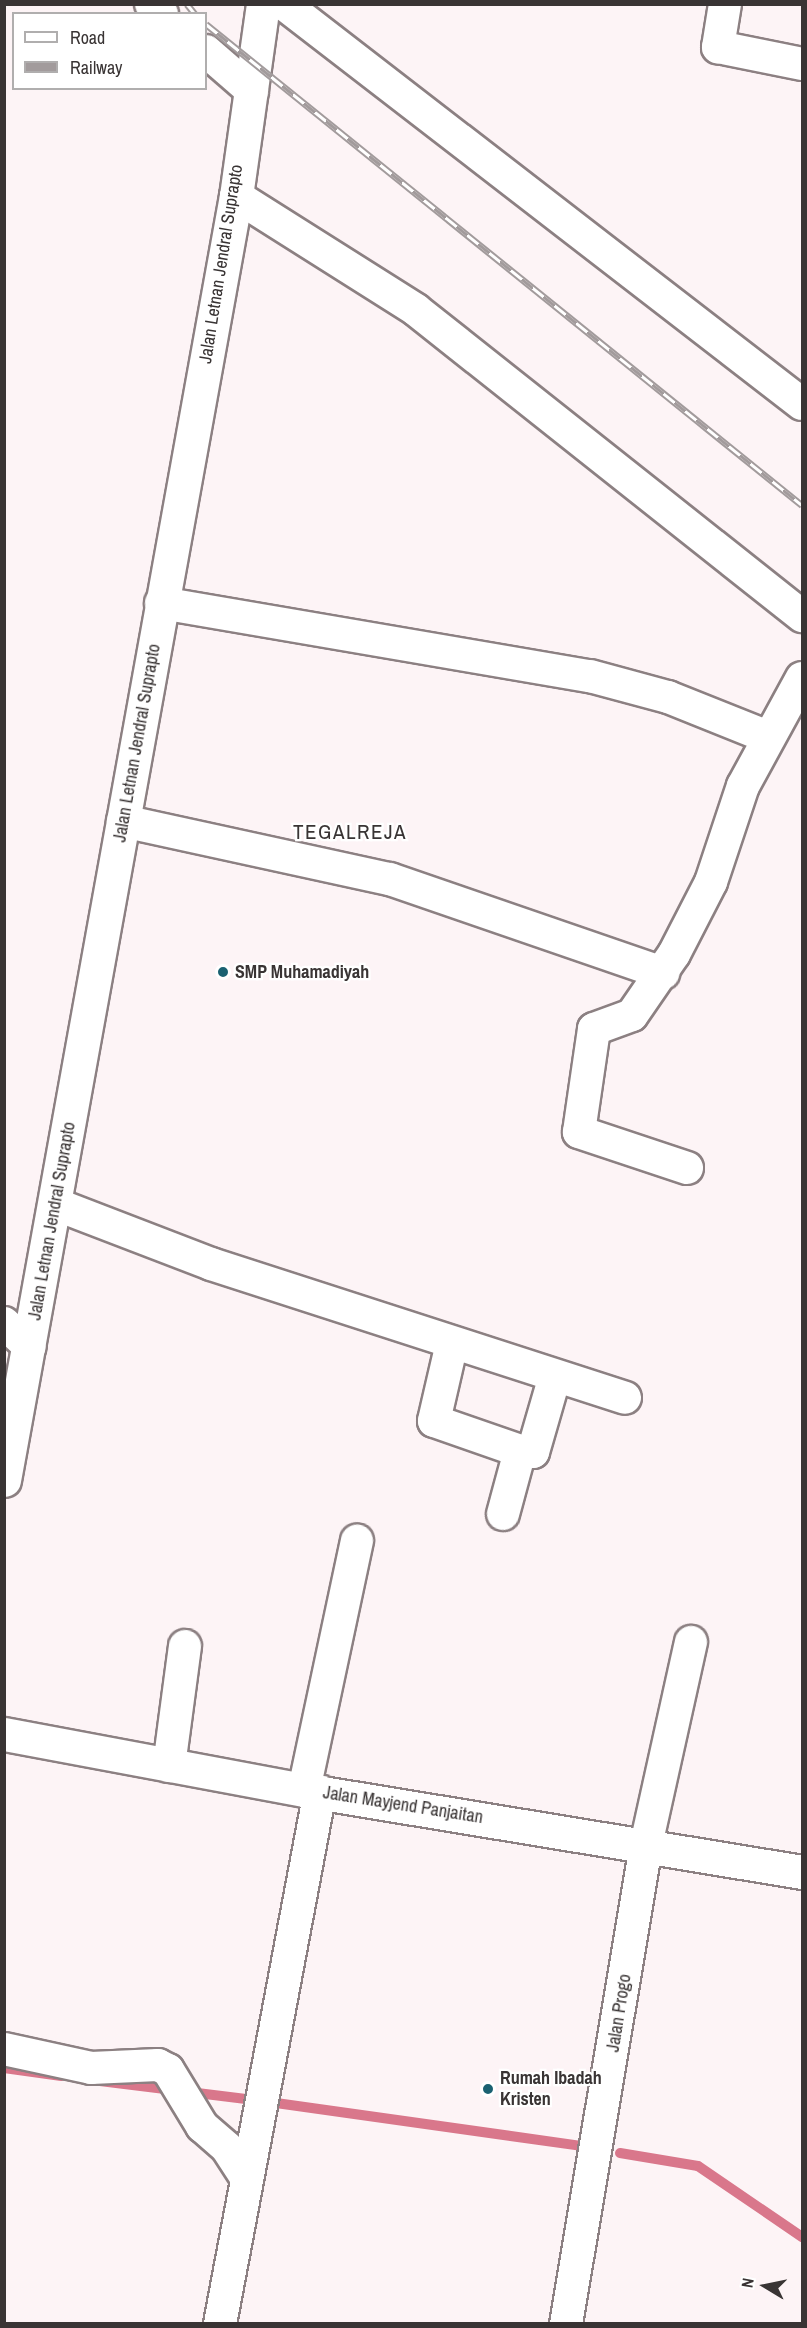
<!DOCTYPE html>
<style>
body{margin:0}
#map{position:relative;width:807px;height:2328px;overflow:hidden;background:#fdf4f6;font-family:"Archivo Narrow",sans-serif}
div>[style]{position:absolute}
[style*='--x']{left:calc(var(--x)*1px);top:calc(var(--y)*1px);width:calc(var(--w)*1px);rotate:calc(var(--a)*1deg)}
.stream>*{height:10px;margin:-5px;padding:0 5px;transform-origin:5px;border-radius:5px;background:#d9778b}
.roads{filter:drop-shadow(2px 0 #8c8082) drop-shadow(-2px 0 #8c8082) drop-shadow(0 2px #8c8082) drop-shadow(0 -2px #8c8082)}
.street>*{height:32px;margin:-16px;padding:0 16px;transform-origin:16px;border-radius:16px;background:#fff}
.secondary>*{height:33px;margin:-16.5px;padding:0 16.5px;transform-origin:16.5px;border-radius:16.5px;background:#fff}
.highway>*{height:33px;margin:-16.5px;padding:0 16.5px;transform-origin:16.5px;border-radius:16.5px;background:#fff}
.rail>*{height:7px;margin-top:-3.5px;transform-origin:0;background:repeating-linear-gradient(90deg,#fff 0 14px,#a29b9c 0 28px);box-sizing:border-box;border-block:2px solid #a29b9c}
.dots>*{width:16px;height:16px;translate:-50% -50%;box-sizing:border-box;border:3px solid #fff;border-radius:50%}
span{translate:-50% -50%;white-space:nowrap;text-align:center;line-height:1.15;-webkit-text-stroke:4.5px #fff;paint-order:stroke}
.street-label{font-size:18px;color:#393434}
.poi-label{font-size:18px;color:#393434;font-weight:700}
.left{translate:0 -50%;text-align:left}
.quarter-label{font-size:21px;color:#393434;letter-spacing:1.5px}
.frame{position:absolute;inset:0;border:6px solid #393434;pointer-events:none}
.legend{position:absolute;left:12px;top:12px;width:195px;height:78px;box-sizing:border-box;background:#fff;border:2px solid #b0aeae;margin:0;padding:8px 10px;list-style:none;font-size:18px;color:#393434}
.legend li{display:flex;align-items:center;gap:12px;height:30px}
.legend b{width:30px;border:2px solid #b0aeae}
.north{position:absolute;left:735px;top:2256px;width:60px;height:60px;-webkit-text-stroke:4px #fff;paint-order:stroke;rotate:280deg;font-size:16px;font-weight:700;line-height:24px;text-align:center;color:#393434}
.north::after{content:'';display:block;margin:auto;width:21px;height:27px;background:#393434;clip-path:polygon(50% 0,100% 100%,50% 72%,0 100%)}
</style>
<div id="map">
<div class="stream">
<div style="--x:4;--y:2068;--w:58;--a:8"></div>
<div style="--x:100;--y:2081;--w:147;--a:7"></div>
<div style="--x:269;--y:2102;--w:315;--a:8"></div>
<div style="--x:620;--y:2153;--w:79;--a:9.5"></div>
<div style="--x:698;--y:2166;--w:126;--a:34.3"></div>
</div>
<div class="roads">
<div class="street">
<div style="--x:151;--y:4;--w:15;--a:42"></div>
<div style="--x:284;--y:4;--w:654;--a:37.68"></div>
<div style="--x:725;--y:4;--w:44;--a:99.2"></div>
<div style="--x:718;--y:47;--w:86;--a:11.4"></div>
<div style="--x:206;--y:51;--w:61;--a:41"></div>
<div style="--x:236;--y:196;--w:213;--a:32.3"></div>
<div style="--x:416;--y:310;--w:493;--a:38.4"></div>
<div style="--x:161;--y:603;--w:435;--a:9.7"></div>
<div style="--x:590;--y:676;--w:81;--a:15.1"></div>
<div style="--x:668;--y:697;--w:108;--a:21.8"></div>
<div style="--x:123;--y:821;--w:273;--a:12.3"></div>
<div style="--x:390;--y:879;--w:289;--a:19"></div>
<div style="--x:687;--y:1168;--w:114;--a:-161.6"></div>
<div style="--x:579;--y:1132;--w:104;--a:-81.7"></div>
<div style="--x:594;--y:1029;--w:40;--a:-20.2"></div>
<div style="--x:632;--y:1015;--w:74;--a:-55.5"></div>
<div style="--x:674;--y:954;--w:81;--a:-62.8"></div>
<div style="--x:711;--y:882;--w:101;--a:-71.6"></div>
<div style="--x:743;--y:786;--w:123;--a:-61.4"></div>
<div style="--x:55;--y:1204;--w:167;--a:21"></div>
<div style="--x:211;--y:1264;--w:435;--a:17.9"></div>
<div style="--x:4;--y:1323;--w:35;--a:43"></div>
<div style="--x:452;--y:1343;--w:80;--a:103"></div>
<div style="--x:434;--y:1421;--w:91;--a:19.2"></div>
<div style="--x:520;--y:1451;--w:13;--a:4"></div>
<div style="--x:533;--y:1452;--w:79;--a:-73.9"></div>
<div style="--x:503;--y:1514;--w:65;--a:-74.9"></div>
<div style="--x:169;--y:1766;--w:121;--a:-82.4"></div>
<div style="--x:304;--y:1790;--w:255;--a:-78"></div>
<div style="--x:4;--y:2049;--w:89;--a:12.3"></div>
<div style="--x:91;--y:2068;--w:67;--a:-2.6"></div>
<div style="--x:158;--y:2065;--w:11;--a:27"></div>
<div style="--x:168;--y:2070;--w:66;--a:58.7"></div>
<div style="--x:202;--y:2126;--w:33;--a:41"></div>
<div style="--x:227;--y:2148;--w:37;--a:57"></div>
<div style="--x:220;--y:2324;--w:542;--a:-79.37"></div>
<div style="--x:566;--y:2324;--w:486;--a:-80.5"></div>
<div style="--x:646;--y:1845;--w:208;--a:-77.5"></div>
</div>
<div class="secondary">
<div style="--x:4;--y:1480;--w:1305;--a:-79.76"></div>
<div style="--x:236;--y:196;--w:194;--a:-82"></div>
</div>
<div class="highway">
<div style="--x:4;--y:1734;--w:305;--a:10.6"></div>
<div style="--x:304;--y:1790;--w:505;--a:9.35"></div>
</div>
</div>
<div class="rail">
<div style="--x:187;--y:4;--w:13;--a:51"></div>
<div style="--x:206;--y:24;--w:766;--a:38.91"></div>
</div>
<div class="dots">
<div style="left:223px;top:972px;background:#1a6171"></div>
<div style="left:488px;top:2089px;background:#1a6171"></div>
</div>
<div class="street-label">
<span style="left:221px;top:264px;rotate:-81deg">Jalan Letnan Jendral Suprapto</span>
<span style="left:137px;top:743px;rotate:-80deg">Jalan Letnan Jendral Suprapto</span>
<span style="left:52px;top:1221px;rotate:-80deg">Jalan Letnan Jendral Suprapto</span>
<span style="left:403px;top:1805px;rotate:9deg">Jalan Mayjend Panjaitan</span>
<span style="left:619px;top:2013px;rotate:-81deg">Jalan Progo</span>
</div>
<div class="poi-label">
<span class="left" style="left:235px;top:972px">SMP Muhamadiyah</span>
<span class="left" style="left:500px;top:2089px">Rumah Ibadah<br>Kristen</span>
</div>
<div class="quarter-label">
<span style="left:350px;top:832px">TEGALREJA</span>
</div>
<div class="frame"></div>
<ul class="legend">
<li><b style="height:8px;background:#fff"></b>Road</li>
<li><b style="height:8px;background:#a29b9c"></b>Railway</li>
</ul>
<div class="north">N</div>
</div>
